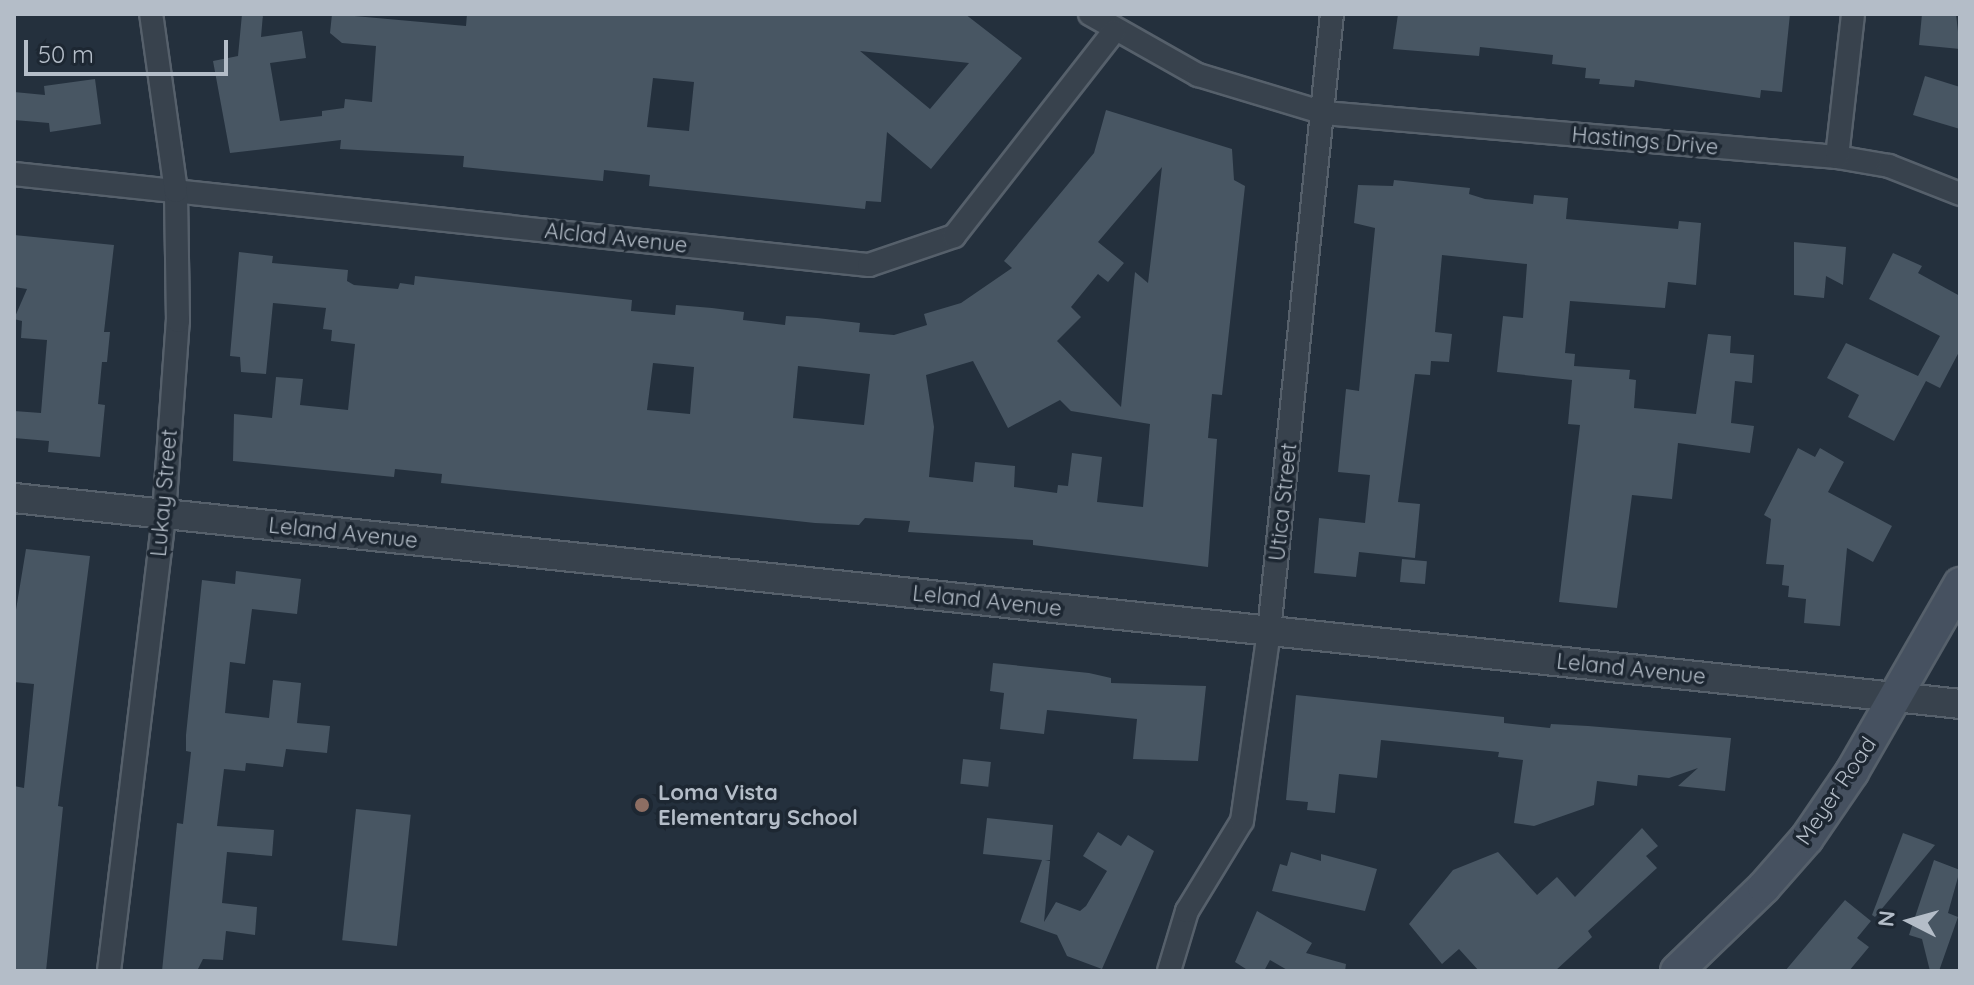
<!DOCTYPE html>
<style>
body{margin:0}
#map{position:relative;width:1974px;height:985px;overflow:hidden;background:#24303d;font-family:Quicksand,sans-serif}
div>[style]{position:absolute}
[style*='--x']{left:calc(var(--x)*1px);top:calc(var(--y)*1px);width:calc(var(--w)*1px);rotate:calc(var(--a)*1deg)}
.building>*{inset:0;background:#485663;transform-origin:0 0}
.roads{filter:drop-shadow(2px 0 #56606b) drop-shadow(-2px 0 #56606b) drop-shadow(0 2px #56606b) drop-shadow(0 -2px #56606b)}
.minor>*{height:22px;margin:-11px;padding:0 11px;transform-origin:11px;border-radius:11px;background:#38424d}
.tertiary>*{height:28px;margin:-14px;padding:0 14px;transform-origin:14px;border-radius:14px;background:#38424d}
.secondary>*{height:32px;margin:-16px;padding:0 16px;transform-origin:16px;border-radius:16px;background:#465160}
.dots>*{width:22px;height:22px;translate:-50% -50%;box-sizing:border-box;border:4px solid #1d2732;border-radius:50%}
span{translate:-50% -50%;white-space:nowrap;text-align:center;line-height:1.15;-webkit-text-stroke:7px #1d2732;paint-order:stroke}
.street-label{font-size:22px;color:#b4bdc8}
.poi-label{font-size:22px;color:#b4bdc8;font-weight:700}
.left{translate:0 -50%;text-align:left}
.frame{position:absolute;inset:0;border:16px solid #b4bdc8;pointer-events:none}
.north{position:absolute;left:1870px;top:881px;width:80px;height:80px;-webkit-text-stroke:6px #1d2732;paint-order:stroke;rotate:276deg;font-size:22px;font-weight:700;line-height:32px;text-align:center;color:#b4bdc8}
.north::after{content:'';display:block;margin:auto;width:28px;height:36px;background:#b4bdc8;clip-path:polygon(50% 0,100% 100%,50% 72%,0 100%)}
.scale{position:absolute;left:24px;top:40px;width:204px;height:36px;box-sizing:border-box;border:4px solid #b4bdc8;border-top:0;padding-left:10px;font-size:24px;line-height:28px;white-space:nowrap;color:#b4bdc8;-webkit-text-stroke:6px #1d2732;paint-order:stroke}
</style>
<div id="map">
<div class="building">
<div style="clip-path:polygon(evenodd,242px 14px,263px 14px,261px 37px,302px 31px,306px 58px,270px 63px,280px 121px,322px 116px,322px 111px,344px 108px,345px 99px,372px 102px,376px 46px,342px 43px,330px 33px,332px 14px,466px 26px,467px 14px,965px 14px,1022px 58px,931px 169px,887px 132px,881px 202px,866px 201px,865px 209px,649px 186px,650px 175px,604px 170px,603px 181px,463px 167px,464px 156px,340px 149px,341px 140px,230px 153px,213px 61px,238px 56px,242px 14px,860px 51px,969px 63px,930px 109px,860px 51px,242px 14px,653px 78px,694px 82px,689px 131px,647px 127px,653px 78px)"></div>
<div style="clip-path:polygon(1398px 14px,1790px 14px,1782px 92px,1761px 90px,1760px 98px,1635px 80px,1634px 87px,1599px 84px,1600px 79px,1585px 78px,1586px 68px,1552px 64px,1553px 55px,1480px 47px,1479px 56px,1393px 49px)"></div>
<div style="clip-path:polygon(1922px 14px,1956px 14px,1960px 49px,1919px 45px)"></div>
<div style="clip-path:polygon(1925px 76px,1960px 87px,1960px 129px,1913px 115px)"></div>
<div style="clip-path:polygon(95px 79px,101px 124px,50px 132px,49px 123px,14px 120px,14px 92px,45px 95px,44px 86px)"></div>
<div style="clip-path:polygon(evenodd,1106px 110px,1232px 149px,1234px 180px,1245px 186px,1222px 395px,1212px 394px,1208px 438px,1217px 439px,1208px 567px,1033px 545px,1033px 540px,908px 532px,910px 521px,865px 518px,859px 525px,815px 523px,441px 483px,442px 474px,395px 469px,394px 477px,233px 461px,234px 414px,272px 418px,276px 377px,303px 379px,300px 405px,348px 410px,355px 344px,331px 341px,332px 330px,323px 329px,326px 308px,273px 303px,266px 374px,241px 372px,240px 357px,230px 356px,239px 252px,273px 256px,272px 263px,348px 270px,347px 281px,354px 285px,398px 289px,400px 283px,414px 285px,415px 276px,632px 300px,631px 311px,675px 315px,676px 305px,712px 308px,744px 312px,743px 320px,785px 325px,786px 316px,817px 318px,860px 323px,859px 332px,894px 335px,927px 325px,924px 314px,961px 303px,1012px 268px,1004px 261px,1094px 153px,1106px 110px,1162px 167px,1148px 283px,1135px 272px,1121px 407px,1057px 341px,1081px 317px,1071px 307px,1098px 274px,1108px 282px,1124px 263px,1098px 242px,1162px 167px,1106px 110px,973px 361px,1008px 428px,1060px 400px,1071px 411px,1150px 424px,1143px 507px,1097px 502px,1102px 457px,1072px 453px,1068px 486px,1058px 485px,1057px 493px,1014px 487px,1015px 466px,975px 462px,973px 482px,929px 477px,934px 427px,926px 375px,973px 361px,1106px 110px,653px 363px,694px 367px,690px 414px,647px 410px,653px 363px,1106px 110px,798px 366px,870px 374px,864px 425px,793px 418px,798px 366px)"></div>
<div style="clip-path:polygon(1394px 180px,1470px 188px,1469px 194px,1485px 199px,1533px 204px,1534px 195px,1568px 198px,1566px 219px,1678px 229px,1679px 221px,1701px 223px,1696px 285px,1668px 282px,1665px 308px,1570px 301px,1565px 353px,1575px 354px,1574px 366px,1630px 370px,1629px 379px,1636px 380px,1634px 408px,1696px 414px,1708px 334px,1731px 336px,1730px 353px,1754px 355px,1752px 383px,1735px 381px,1731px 423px,1754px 426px,1750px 453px,1678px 443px,1672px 499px,1632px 495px,1617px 608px,1559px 602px,1580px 425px,1568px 424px,1572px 380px,1497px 372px,1503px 316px,1523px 318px,1527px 264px,1442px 255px,1435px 332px,1452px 334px,1449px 362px,1431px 361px,1430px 375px,1415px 374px,1398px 502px,1420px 504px,1415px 558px,1359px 552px,1356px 577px,1314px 573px,1319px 518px,1365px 523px,1370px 475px,1338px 472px,1346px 389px,1359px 391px,1375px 228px,1354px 223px,1358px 185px,1393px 186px)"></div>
<div style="clip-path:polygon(14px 235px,114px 245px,104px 332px,110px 332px,107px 362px,102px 362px,98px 404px,105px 405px,100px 457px,48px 452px,49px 441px,14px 438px,14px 411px,41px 413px,47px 340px,21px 338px,22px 321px,14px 319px,27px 289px,14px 287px)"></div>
<div style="clip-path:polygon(1794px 242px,1846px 247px,1843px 285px,1826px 276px,1824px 298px,1794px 295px)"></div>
<div style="clip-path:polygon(1893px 253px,1922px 266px,1918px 273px,1960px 296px,1960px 350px,1940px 388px,1926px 381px,1894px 441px,1848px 417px,1859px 395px,1827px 378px,1846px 343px,1918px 376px,1940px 336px,1869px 299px)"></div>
<div style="clip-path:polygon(1798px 448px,1815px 457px,1820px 448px,1844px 462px,1828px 492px,1892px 526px,1873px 562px,1847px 548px,1840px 626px,1804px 623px,1806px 599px,1788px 597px,1789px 586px,1782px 585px,1784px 565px,1766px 564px,1771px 519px,1764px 515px)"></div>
<div style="clip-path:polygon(26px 549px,90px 556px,58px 806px,63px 807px,46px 971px,14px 971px,14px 786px,24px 788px,34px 684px,14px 682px,14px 622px)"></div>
<div style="left:1402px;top:559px;width:25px;height:23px;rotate:5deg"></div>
<div style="clip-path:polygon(236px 571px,301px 579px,297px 614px,252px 609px,245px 664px,230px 662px,225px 713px,269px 718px,273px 680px,301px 683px,297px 723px,330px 726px,327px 753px,286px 749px,283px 767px,246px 763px,245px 771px,224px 769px,217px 826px,274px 830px,272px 856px,227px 852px,222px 903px,257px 907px,255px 935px,226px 931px,223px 960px,203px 959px,197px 971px,162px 971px,177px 823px,183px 824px,191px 752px,186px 751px,186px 735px,202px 580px,235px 584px)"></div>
<div style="clip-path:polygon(993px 663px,1089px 673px,1111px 678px,1111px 683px,1206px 686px,1198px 761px,1133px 759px,1137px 719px,1047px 710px,1044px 734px,1000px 729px,1004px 693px,990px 691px)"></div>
<div style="clip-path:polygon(1296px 695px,1504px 717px,1504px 723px,1550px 728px,1551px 724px,1588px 726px,1731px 738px,1725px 791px,1678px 786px,1698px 768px,1669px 778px,1638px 775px,1637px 786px,1597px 781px,1594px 805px,1534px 826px,1514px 823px,1523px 760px,1498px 757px,1499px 752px,1381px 740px,1377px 778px,1339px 774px,1335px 813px,1307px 810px,1308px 802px,1286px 800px)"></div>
<div style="left:963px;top:759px;width:28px;height:25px;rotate:6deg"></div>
<div style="left:356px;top:809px;width:55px;height:132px;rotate:6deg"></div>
<div style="clip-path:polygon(987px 818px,1053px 825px,1050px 860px,1045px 860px,1050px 861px,1044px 922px,1056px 902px,1080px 911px,1086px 906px,1107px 871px,1083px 856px,1098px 832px,1121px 846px,1128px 835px,1154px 851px,1102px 969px,1067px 956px,1057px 935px,1020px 922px,1042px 860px,983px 854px)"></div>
<div style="clip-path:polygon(1642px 828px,1658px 846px,1646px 856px,1657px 868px,1588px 931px,1592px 937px,1555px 971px,1479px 971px,1459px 949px,1442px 964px,1409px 924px,1453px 870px,1498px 852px,1537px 895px,1557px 877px,1575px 897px)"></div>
<div style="clip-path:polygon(1903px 833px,1935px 845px,1875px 917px,1872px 915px)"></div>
<div style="clip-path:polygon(1291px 852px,1321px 861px,1321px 854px,1377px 869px,1365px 911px,1272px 891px,1280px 864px,1287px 866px)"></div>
<div style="clip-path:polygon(1934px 860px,1960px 870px,1948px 913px,1958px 917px,1939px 971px,1930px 971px,1922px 939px,1909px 935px)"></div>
<div style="clip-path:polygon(1845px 900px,1871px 921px,1857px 938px,1869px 947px,1849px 971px,1785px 971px)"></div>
<div style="clip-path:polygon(1257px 911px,1312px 943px,1306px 953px,1346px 964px,1345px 971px,1289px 971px,1270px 960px,1264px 971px,1249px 971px,1235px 962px)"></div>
</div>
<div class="roads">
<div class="minor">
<div style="--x:1090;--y:14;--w:124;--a:29.5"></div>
<div style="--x:1198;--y:75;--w:132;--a:16.8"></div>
<div style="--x:1324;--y:113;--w:515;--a:4.9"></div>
<div style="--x:1837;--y:157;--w:53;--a:9.8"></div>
<div style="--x:1889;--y:166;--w:76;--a:21.5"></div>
<div style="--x:1837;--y:157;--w:144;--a:-83.6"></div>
<div style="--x:14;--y:174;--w:860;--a:6.08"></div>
<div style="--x:869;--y:265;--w:90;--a:-18.8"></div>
<div style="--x:954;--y:236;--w:260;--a:-52"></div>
<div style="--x:109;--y:971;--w:460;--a:-83.1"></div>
<div style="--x:164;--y:514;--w:194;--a:-85.9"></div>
<div style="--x:178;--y:321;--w:130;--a:-90.9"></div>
<div style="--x:176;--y:191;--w:179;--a:-98"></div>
<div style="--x:1169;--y:971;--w:63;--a:-73.3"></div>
<div style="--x:1187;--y:911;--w:105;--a:-58.6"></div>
<div style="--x:1242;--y:821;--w:192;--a:-81.9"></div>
<div style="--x:1269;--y:631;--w:620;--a:-84.17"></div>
</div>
<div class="tertiary">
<div style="--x:14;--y:498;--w:1957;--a:6.04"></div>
</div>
<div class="secondary">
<div style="--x:1677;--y:971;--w:121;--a:-44"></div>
<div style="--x:1764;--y:887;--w:65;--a:-48.7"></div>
<div style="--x:1807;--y:838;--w:80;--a:-55.7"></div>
<div style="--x:1852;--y:772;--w:217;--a:-60.1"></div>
</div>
</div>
<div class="dots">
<div style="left:642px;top:805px;background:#8d6e63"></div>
</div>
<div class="street-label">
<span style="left:1645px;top:141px;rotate:5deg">Hastings Drive</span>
<span style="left:616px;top:238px;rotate:6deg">Alclad Avenue</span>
<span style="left:164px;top:493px;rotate:-85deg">Lukay Street</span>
<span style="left:1283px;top:502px;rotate:-84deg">Utica Street</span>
<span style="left:343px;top:533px;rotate:6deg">Leland Avenue</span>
<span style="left:987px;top:601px;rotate:6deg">Leland Avenue</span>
<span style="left:1631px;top:669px;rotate:6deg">Leland Avenue</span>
<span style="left:1836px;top:791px;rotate:-56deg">Meyer Road</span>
</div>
<div class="poi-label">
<span class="left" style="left:658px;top:805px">Loma Vista<br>Elementary School</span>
</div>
<div class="frame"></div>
<div class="north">N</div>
<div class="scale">50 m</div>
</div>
